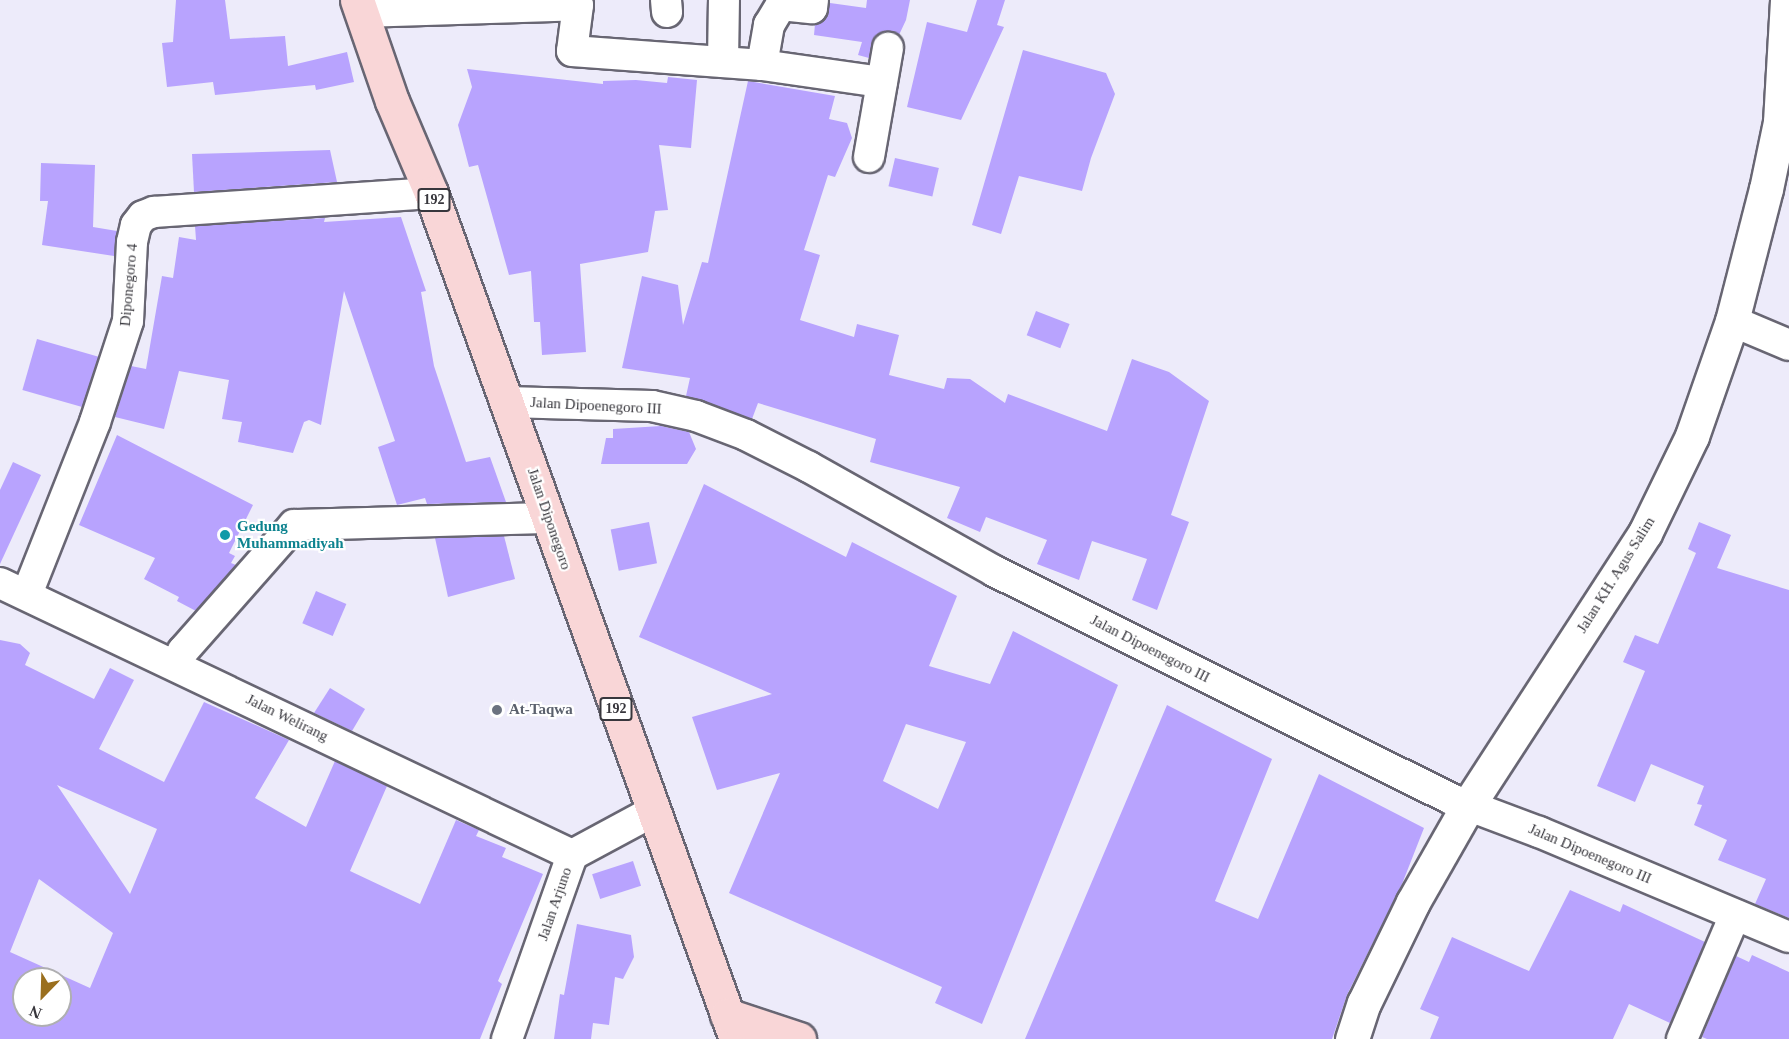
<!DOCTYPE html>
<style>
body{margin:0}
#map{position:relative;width:1789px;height:1039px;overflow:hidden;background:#edebfa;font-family:Georgia,serif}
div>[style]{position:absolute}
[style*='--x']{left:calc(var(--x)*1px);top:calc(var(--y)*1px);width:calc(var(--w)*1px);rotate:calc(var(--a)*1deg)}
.building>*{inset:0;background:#b8a3fe;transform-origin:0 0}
.roads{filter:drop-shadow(2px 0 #686673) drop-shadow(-2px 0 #686673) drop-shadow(0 2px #686673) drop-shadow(0 -2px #686673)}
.street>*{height:30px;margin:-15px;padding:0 15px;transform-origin:15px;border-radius:15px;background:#fff}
.secondary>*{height:33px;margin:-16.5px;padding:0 16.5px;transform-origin:16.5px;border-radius:16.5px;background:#fff}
.primary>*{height:33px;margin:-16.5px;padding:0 16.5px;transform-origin:16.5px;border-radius:16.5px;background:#f9d6d7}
.dots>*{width:16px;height:16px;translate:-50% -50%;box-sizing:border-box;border:3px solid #fff;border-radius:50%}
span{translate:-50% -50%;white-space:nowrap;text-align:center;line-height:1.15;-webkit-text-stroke:4.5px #fff;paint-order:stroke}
.shield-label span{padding:2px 4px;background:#fff;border:2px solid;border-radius:4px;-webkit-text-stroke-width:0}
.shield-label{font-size:14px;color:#38373d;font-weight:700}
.street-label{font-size:15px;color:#38373d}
.culture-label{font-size:15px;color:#0d838f;font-weight:700}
.left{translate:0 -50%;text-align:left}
.worship-label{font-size:15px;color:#5b616d;font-weight:700}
.north{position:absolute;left:12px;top:967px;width:60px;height:60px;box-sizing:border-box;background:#fff;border:2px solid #afafb1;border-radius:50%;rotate:203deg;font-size:16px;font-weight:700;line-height:24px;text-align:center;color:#38373d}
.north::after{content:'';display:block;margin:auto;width:21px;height:27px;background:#9a6f1e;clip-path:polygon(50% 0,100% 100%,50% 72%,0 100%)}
</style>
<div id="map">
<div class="building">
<div style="clip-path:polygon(176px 0,225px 0,230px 39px,285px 36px,288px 66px,347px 52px,354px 82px,316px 90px,315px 85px,215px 95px,213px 82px,167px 87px,162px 43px,173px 42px)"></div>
<div style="clip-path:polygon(867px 0,910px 0,906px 20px,899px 35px,890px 31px,875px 37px,869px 58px,858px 55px,862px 42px,814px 35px,815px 24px,826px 18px,830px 3px,866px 8px)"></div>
<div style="clip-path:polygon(977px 0,1005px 0,997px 25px,1004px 27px,961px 120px,907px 107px,927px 22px,967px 32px)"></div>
<div style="clip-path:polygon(1023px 50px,1106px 73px,1115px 94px,1091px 158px,1082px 191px,1019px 176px,1001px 234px,972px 225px)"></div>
<div style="clip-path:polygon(467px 69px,603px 84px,603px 81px,636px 80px,667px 83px,668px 77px,697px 80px,691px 148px,659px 145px,668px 210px,655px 211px,648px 252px,580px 264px,586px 352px,542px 355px,540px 322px,534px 322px,531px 271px,509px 275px,478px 165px,469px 167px,458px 125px,472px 87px)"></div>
<div style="clip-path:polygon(748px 81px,835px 96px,829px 119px,847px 123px,852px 138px,835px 177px,828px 175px,804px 250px,820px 255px,800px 320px,854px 337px,857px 324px,899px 335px,889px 375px,944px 389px,947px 378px,970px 379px,1005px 403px,1008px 394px,1107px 431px,1132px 359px,1169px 372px,1209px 401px,1171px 515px,1189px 522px,1157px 610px,1132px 600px,1147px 559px,1092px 541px,1079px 580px,1037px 564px,1047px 540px,986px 517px,980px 532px,947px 518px,960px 487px,870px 462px,876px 439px,758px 403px,752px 419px,686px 396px,690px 378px,622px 368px,642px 276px,678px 285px,683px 325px,702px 262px,708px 263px)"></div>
<div style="clip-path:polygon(330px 150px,337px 182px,194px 192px,192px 154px)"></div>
<div style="left:895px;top:158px;width:45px;height:29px;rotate:13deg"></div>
<div style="clip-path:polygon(41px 163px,95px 165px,93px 227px,117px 231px,114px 256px,42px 245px,48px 201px,40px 201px)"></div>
<div style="clip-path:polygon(401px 217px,426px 291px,421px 292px,434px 366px,466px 462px,490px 457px,506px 502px,427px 504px,425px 498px,397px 505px,378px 447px,395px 441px,344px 291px,321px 425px,309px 420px,304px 422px,293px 453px,238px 442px,242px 422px,222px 419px,229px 380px,179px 371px,164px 429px,115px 417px,131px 366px,146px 369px,162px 276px,173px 278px,179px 237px,196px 240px,195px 226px,325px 218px,324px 222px)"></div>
<div style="left:1036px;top:311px;width:36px;height:26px;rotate:21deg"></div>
<div style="left:37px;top:339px;width:64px;height:53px;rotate:16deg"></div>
<div style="clip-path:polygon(661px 426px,689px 432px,696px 449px,687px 464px,601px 464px,606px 438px,613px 438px,613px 429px)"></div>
<div style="clip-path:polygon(117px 435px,253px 505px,229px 553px,235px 556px,231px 563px,236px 565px,196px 611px,177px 601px,179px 597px,144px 579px,155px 558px,79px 525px)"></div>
<div style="clip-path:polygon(13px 462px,41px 475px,0 564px,0 490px)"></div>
<div style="clip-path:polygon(evenodd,704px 484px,846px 557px,852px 542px,957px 596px,929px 666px,990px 684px,1013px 631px,1118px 685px,982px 1024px,935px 1003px,942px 987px,729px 893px,780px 773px,717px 790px,692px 717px,772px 694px,639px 637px,704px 484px,906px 724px,966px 742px,938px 809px,883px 781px,906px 724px)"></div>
<div style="left:649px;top:522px;width:42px;height:39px;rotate:79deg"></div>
<div style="clip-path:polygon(1699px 522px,1731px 535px,1717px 568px,1789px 590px,1789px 918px,1755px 904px,1766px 879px,1718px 860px,1727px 840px,1694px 825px,1702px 805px,1697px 804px,1704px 786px,1651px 764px,1635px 802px,1597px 786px,1645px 671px,1623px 662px,1635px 635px,1658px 644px,1696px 553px,1688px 549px)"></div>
<div style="clip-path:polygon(504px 536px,515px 579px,448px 597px,435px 538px)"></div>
<div style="left:316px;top:591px;width:33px;height:35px;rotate:23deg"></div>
<div style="clip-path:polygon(evenodd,0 640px,20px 644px,30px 653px,25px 665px,94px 699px,110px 668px,134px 680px,99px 749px,164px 782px,204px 702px,289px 740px,255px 798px,306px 827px,335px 761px,387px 786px,350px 871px,420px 904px,456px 820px,479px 830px,476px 836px,506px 848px,502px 857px,543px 874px,498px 981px,502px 984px,480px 1039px,0 1039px,0 640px,57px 785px,157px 829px,130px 894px,57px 785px,0 640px,39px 879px,113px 933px,90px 988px,10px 952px,39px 879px,0 640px,24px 979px,60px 979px,60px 1015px,24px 1015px,24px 979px)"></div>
<div style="clip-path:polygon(330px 688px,365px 709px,352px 731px,314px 713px)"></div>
<div style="clip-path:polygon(1167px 705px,1272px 759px,1215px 901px,1258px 919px,1319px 774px,1424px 828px,1402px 884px,1347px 995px,1332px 1039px,1025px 1039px)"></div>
<div style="left:633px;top:861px;width:26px;height:43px;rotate:72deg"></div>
<div style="clip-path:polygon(1570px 890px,1620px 912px,1623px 904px,1705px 942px,1670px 1023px,1629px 1004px,1613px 1039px,1430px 1039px,1439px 1017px,1420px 1009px,1452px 937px,1529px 971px)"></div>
<div style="clip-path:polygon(577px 924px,631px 935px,634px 957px,623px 979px,615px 977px,609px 1025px,593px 1023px,591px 1039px,554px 1039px,560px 994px,564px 995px)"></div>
<div style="clip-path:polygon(1752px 955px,1789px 972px,1789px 1039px,1707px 1039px,1702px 1037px,1736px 956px,1749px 962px)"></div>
</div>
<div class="roads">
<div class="street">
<div style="--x:666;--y:0;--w:12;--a:85"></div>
<div style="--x:361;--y:12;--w:217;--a:-1.8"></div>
<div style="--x:578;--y:5;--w:46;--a:97.4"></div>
<div style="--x:572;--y:51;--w:191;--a:4.2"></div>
<div style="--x:762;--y:65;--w:41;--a:-80.1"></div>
<div style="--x:769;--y:25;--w:23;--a:-59"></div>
<div style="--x:781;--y:5;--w:31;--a:6"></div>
<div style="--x:812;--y:8;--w:8;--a:-83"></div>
<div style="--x:723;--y:62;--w:62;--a:-89.1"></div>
<div style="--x:762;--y:65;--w:121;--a:8.1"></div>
<div style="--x:869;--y:157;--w:111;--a:-80.1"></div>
<div style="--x:1732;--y:321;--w:62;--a:22.8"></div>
<div style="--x:507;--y:402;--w:145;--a:1.6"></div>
<div style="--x:652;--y:406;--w:45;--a:12.8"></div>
<div style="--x:696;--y:416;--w:53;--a:20.8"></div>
<div style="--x:746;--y:435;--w:71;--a:26.9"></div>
<div style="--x:809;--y:467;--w:212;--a:29.3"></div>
<div style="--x:994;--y:571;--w:511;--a:26.51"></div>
<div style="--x:1451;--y:799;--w:94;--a:20.6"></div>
<div style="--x:1539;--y:832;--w:271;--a:22.8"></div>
<div style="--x:0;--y:583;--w:633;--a:25.43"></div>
<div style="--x:27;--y:594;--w:185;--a:-68.4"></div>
<div style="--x:95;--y:422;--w:106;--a:-71.9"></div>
<div style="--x:128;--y:321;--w:79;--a:-87.1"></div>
<div style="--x:132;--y:242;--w:17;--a:-77"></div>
<div style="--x:136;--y:225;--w:11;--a:-52"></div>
<div style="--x:143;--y:216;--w:12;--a:-20"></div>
<div style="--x:154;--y:212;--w:278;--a:-3.9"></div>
<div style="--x:176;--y:664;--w:15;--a:-62"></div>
<div style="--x:183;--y:651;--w:168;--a:-48.6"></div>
<div style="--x:294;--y:525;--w:254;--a:-1.6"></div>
<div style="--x:507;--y:1039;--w:195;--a:-70.5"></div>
<div style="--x:572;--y:855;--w:91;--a:-28.3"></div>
<div style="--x:1682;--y:1039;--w:135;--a:-66.9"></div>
</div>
<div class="secondary">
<div style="--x:1352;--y:1039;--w:38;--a:-72"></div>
<div style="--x:1364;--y:1003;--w:112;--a:-64.1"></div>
<div style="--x:1413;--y:902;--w:113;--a:-60.3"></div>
<div style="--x:1469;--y:804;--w:323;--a:-57"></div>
<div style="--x:1645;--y:533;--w:108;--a:-64.1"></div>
<div style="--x:1692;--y:436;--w:122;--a:-70.8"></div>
<div style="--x:1732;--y:321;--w:136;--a:-75.6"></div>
<div style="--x:1766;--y:189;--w:68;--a:-78.2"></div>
<div style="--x:1780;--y:122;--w:122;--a:-86.7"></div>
</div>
<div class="primary">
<div style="--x:357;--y:0;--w:107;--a:70.9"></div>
<div style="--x:392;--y:101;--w:100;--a:67"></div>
<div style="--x:431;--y:193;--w:899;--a:70.17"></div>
<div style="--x:727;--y:1015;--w:76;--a:18.4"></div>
</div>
</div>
<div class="dots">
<div style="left:225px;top:535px;background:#0f9aa8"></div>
<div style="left:497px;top:710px;background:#6b7280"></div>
</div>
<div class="shield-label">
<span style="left:434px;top:200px">192</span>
<span style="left:616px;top:709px">192</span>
</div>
<div class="street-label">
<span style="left:129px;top:285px;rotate:-85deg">Diponegoro 4</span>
<span style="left:596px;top:406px;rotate:3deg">Jalan Dipoenegoro III</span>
<span style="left:549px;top:519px;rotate:71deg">Jalan Diponegoro</span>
<span style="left:1616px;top:575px;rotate:-58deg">Jalan KH. Agus Salim</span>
<span style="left:1150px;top:649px;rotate:27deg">Jalan Dipoenegoro III</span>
<span style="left:287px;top:718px;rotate:26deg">Jalan Welirang</span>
<span style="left:1590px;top:854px;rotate:23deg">Jalan Dipoenegoro III</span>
<span style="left:555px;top:904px;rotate:-71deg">Jalan Arjuno</span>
</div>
<div class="culture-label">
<span class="left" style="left:237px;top:535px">Gedung<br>Muhammadiyah</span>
</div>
<div class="worship-label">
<span class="left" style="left:509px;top:710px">At-Taqwa</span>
</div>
<div class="north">N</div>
</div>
